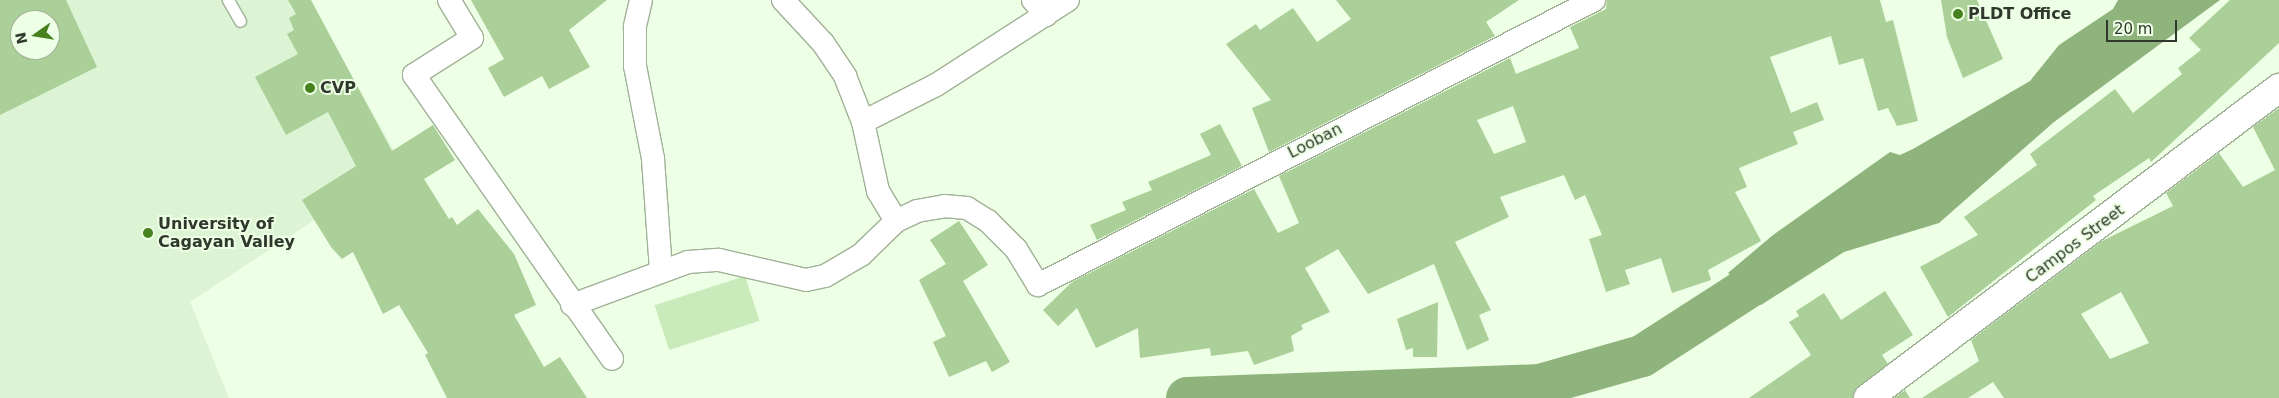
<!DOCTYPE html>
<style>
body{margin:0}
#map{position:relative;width:2279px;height:398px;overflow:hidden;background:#edffe4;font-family:"DejaVu Sans",sans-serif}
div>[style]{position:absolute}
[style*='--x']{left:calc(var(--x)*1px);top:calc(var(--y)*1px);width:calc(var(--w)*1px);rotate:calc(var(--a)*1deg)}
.built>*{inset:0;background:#ddf4d4}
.green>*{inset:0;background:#c9eaba;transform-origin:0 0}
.water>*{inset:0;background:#8fb37d}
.river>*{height:42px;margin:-21px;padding:0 21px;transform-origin:21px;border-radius:21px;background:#8fb37d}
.building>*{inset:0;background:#aacf98}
.roads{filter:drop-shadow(1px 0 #a0b198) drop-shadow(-1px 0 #a0b198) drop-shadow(0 1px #a0b198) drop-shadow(0 -1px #a0b198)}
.service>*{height:11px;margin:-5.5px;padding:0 5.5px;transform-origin:5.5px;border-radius:5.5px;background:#fff}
.minor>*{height:22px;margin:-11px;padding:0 11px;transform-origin:11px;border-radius:11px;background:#fff}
.tertiary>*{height:28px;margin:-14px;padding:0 14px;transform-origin:14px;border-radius:14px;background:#fff}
.dots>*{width:14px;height:14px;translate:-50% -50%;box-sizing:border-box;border:2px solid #edffe4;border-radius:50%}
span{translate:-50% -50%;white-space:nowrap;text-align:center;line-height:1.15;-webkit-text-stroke:4px #edffe4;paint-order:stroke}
.poi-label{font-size:16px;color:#30372c;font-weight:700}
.left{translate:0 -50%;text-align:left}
.street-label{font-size:16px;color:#30372c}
.north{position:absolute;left:10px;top:10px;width:50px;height:50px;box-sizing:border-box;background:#edffe4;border:1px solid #a1af9a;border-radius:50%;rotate:257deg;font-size:14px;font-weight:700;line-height:20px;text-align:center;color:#30372c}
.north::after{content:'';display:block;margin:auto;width:18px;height:22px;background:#47821f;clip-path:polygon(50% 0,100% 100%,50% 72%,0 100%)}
.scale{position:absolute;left:2106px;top:20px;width:71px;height:22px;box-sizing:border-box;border:2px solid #30372c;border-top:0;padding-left:6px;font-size:15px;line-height:18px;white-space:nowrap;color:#30372c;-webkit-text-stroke:4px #edffe4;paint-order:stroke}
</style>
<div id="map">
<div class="built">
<div style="clip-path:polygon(evenodd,0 0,309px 0,401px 163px,190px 302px,229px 398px,0 398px,0 0,20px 20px,50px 20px,50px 50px,20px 50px,20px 20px)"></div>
</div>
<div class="green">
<div style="left:745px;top:276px;width:47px;height:95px;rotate:72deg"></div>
</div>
<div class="water">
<div style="clip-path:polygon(2118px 0,2220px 0,2054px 122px,1939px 223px,1844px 252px,1761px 305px,1728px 273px,1773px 235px,1890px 152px,1900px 155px,1913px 149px,2030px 81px,2059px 45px,2113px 9px)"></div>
</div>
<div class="river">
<div style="--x:1187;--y:398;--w:353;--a:-2.1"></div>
<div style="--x:1540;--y:385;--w:106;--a:-15.9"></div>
<div style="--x:1642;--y:356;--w:181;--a:-32.8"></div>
</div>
<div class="building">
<div style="clip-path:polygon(evenodd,0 0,66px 0,97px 67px,0 115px,0 0,20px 20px,50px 20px,50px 50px,20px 50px,20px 20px)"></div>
<div style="clip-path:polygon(288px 0,311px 0,392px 151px,433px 125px,455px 160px,424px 179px,449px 219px,452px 217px,457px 225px,478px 209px,514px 254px,536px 305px,514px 315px,544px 367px,560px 357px,587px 398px,447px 398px,425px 355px,428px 353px,399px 305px,383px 314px,353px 252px,342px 259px,331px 247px,302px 200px,356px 166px,328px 112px,286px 135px,255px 77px,298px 54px,287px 34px,294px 30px,289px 18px,296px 14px)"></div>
<div style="clip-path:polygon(471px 0,607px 0,569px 30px,590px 67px,549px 89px,542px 76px,504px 97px,488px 68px,504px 59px)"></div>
<div style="clip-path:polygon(1336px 0,1519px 0,1486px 22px,1495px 36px,1269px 152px,1252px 108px,1271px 100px,1226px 44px,1256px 24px,1260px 30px,1293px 8px,1317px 42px,1351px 19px)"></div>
<div style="clip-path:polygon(evenodd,1607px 0,1880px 0,1886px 22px,1893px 20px,1918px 121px,1897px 126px,1888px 108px,1878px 111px,1863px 58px,1839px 65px,1831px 36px,1770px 57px,1791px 113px,1817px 102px,1824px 120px,1793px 132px,1798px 144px,1739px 168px,1747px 187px,1735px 192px,1761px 241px,1708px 270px,1711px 280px,1672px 293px,1661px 258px,1625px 270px,1630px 284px,1606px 292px,1589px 239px,1602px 235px,1585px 195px,1575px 200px,1564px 175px,1500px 197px,1509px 217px,1455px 242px,1491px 310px,1479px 315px,1489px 340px,1467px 350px,1434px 264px,1368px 294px,1338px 249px,1305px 268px,1330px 312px,1301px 325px,1303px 329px,1291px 336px,1294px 351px,1254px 365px,1248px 351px,1211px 356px,1210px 348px,1140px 358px,1138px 328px,1096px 348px,1077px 308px,1058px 326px,1043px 310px,1072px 282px,1254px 189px,1278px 233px,1299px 223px,1279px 176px,1510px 58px,1516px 74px,1579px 48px,1570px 27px,1606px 9px,1607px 0,1513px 106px,1526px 142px,1494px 154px,1477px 120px,1513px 106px)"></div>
<div style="clip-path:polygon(1941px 0,1977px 0,2003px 59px,1963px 78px,1947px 37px)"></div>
<div style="clip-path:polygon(2230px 0,2279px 0,2279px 43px,2151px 162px,2149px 158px,2093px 196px,2096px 200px,1948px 317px,1920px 267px,1978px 235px,1964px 217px,2037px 165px,2030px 154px,2115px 89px,2133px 113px,2182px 74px,2178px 68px,2201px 50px,2189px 38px)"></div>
<div style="clip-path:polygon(evenodd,2279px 108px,2279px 398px,2004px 398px,1993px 382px,1968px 398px,1922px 398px,1979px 361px,1971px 340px,2102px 241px,2173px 206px,2166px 193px,2219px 153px,2243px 187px,2275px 170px,2253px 127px,2279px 108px,2121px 292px,2149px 343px,2110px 359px,2081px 314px,2121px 292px)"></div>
<div style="clip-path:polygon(1220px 124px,1242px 166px,1097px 240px,1090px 225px,1126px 210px,1122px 202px,1152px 190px,1148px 182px,1211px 155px,1200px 134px)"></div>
<div style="clip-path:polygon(959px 221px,988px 265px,963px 281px,1010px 362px,992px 372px,986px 361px,949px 377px,933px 342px,946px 336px,919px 280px,946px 264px,930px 240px)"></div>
<div style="clip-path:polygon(1885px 291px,1913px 335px,1882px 355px,1888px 364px,1859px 386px,1853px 398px,1749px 398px,1811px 355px,1789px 322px,1799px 316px,1796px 311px,1824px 293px,1841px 320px)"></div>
<div style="clip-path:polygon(1438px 302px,1437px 357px,1413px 357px,1413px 348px,1406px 350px,1397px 319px)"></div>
<div style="clip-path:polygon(1905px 390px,1910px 398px,1894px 398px)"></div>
</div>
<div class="roads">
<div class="service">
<div style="--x:228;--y:0;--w:24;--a:60"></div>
</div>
<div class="minor">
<div style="--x:449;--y:0;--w:44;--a:58.8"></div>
<div style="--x:472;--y:38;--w:69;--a:147.5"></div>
<div style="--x:414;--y:75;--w:346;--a:55.1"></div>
<div style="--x:641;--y:0;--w:28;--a:103"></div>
<div style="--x:635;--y:27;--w:39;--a:90"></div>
<div style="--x:635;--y:66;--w:95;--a:79"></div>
<div style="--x:653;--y:159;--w:111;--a:85.9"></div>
<div style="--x:783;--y:0;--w:59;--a:47.1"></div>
<div style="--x:823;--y:43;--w:40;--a:56"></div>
<div style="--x:845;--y:76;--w:49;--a:68.6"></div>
<div style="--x:863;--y:122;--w:71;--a:77.7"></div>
<div style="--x:878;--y:191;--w:35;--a:59"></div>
<div style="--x:1033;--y:0;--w:20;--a:49"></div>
<div style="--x:863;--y:122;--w:82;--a:-26.9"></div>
<div style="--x:936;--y:85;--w:157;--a:-32.8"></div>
<div style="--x:572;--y:305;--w:124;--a:-20.3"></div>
<div style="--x:688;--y:262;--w:31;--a:-4"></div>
<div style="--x:719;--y:260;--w:89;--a:12.9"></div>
<div style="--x:806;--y:280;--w:19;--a:-12"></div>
<div style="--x:825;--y:276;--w:42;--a:-30.3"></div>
<div style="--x:861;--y:255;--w:49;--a:-44.2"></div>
<div style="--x:896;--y:221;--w:23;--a:-25"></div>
<div style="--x:917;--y:211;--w:27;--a:-10"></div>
<div style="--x:944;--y:206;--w:23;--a:5"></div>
<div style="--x:967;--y:208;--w:25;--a:32"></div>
<div style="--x:988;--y:221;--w:40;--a:45"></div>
<div style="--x:1016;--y:249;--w:42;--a:58.6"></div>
<div style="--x:1038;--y:285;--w:625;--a:-27.14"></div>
</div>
<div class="tertiary">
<div style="--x:1868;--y:398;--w:515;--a:-37.03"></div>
</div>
</div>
<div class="dots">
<div style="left:1958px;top:14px;background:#47821f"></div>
<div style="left:310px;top:88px;background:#47821f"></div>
<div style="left:148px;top:233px;background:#47821f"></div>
</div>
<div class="poi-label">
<span class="left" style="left:1968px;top:14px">PLDT Office</span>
<span class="left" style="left:320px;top:88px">CVP</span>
<span class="left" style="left:158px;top:233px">University of<br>Cagayan Valley</span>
</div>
<div class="street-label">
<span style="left:1315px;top:141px;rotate:-27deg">Looban</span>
<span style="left:2075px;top:244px;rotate:-37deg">Campos Street</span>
</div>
<div class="north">N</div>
<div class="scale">20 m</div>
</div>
